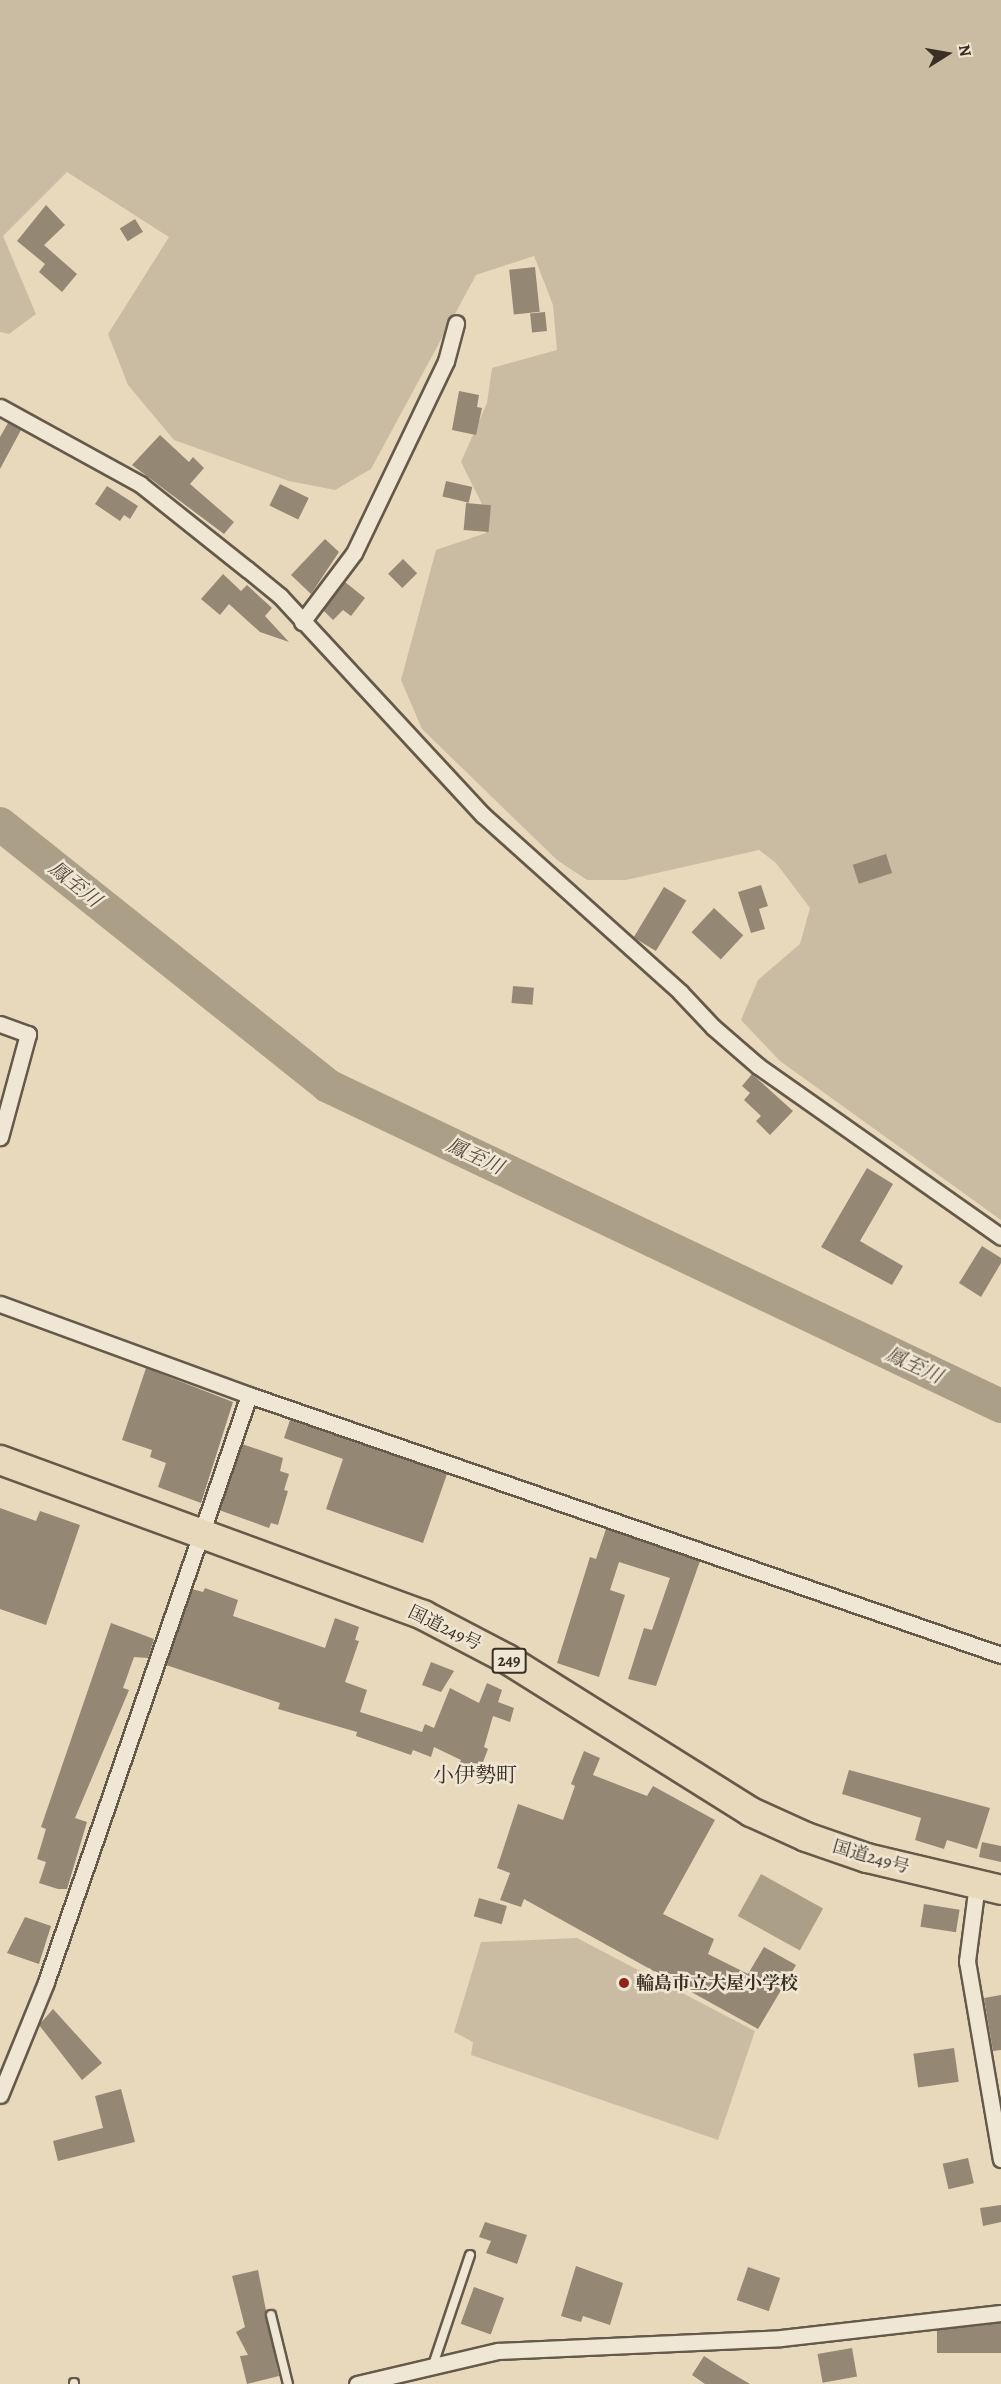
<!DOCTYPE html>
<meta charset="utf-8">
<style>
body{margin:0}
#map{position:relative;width:1001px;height:2384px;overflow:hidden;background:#e8d9bd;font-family:Alegreya,"Noto Serif JP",serif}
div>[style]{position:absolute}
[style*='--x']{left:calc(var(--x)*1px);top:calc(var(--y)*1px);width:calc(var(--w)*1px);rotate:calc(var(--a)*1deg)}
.green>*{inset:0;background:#cabca3}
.water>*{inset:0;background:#ac9f88;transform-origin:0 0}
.river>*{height:34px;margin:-17px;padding:0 17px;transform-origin:17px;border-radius:17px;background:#ac9f88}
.building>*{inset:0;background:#948773;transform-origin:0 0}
.roads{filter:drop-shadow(2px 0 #655a49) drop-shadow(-2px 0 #655a49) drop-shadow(0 2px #655a49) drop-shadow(0 -2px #655a49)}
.lane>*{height:8px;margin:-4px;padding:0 4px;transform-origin:4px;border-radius:4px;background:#f0e6d4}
.street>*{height:15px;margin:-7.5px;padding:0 7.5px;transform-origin:7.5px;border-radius:7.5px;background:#f0e6d4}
.highway>*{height:28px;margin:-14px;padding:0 14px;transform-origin:14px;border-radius:14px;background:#e8d9bd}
.dots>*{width:16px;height:16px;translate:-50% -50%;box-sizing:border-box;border:3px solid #f0e6d4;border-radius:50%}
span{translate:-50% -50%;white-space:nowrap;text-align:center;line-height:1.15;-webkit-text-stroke:5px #f0e6d4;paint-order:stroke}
.shield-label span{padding:2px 4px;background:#f0e6d4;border:2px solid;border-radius:4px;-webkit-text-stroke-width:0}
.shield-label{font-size:16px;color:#392f22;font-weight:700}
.street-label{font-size:18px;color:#392f22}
.poi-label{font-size:18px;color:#392f22;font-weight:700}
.left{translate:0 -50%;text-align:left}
.water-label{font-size:20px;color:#564b3c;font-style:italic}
.quarter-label{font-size:21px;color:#392f22}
.north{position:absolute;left:917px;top:24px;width:60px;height:60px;-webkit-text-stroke:4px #f0e6d4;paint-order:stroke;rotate:79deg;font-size:16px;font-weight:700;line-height:24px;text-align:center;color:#392f22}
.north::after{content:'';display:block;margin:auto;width:21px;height:27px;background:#392f22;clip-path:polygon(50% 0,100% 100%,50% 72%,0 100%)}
</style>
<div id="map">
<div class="green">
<div style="clip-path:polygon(0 0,1001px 0,1001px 1220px,780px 1061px,741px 1020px,758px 980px,800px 944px,810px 908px,776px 863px,759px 850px,626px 880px,587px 880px,557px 860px,422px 729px,401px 680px,436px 550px,486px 533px,486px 512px,461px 462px,487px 403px,492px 368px,557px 350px,553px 305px,534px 256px,476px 275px,371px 469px,335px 490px,289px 481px,174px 440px,128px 385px,108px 334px,169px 237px,67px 172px,3px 236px,36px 314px,9px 334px,0 332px)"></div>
<div style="clip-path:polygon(577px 1938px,755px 2031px,718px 2140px,471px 2055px,473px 2042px,454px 2032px,481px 1942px)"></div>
</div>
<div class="water">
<div style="left:761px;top:1874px;width:71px;height:48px;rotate:29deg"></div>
</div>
<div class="river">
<div style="--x:0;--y:824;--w:420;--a:38.6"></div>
<div style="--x:328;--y:1086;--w:745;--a:25.43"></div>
</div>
<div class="building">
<div style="clip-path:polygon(46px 205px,65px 225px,44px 245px,77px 274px,62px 292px,39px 272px,45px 264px,17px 241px)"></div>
<div style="left:135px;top:219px;width:15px;height:18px;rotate:58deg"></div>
<div style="left:535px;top:267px;width:45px;height:26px;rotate:84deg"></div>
<div style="left:545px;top:312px;width:19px;height:15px;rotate:84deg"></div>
<div style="clip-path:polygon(459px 391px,479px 395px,477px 407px,482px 408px,476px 435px,452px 430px)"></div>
<div style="clip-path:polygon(8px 423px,21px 430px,0 469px,0 437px)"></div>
<div style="clip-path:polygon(160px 435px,189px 462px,193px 457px,204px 468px,190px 484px,234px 522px,224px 534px,132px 465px)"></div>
<div style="left:446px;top:481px;width:27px;height:16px;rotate:13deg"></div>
<div style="left:280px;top:484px;width:32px;height:24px;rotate:26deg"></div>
<div style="clip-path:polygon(107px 486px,138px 506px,130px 519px,124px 515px,120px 521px,95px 504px)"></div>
<div style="left:466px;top:503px;width:25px;height:27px;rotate:5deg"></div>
<div style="clip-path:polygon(325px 539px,339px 552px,311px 594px,291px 575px)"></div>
<div style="left:403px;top:559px;width:20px;height:21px;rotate:45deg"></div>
<div style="clip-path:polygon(223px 574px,241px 591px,247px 585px,272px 608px,265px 616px,289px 642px,260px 632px,229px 604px,220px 615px,201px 599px)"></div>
<div style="clip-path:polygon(345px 582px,365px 598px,351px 616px,343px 610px,333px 620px,323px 610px)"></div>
<div style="left:886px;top:854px;width:20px;height:35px;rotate:72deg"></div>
<div style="clip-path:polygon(761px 885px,768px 906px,759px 909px,765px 929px,751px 933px,738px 892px)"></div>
<div style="left:664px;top:887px;width:26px;height:59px;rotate:31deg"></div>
<div style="left:714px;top:908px;width:40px;height:33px;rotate:43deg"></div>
<div style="left:513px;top:986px;width:21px;height:17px;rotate:5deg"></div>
<div style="clip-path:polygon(752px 1074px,793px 1111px,770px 1135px,756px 1121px,761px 1116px,744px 1100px,750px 1093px,742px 1086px)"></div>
<div style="clip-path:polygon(867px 1168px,893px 1184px,860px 1241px,903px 1266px,892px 1285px,821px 1247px)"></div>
<div style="clip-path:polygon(982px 1246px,1001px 1258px,1001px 1263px,981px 1297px,959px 1283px)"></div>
<div style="clip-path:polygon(146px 1368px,233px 1402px,201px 1503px,158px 1487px,166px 1463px,150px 1457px,152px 1450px,122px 1440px)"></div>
<div style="clip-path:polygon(290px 1420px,447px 1474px,423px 1543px,326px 1509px,343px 1459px,284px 1438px)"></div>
<div style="clip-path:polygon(242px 1444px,283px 1458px,280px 1471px,289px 1474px,284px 1490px,288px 1491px,278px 1525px,271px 1523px,269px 1528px,219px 1510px)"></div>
<div style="clip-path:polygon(0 1508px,36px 1521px,40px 1511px,80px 1525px,46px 1625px,0 1609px)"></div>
<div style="clip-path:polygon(606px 1529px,700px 1561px,656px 1686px,628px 1679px,644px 1628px,652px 1630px,670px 1578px,619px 1562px,610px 1590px,625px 1595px,599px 1677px,557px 1663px,590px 1557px,596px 1559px)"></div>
<div style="clip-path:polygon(205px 1588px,238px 1600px,233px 1616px,325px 1648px,335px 1618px,359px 1627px,355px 1640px,359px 1641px,345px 1682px,367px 1690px,360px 1712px,422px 1732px,425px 1724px,434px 1728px,450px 1688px,479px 1703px,487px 1683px,502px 1690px,498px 1702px,514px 1708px,510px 1722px,493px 1716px,484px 1747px,488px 1749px,478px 1775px,458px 1767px,461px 1760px,434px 1747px,431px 1757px,413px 1750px,411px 1755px,356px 1736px,357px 1732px,278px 1709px,280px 1703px,166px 1665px,192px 1589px,203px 1592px)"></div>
<div style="clip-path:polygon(111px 1623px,154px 1639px,148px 1658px,134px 1657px,123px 1688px,129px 1690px,75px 1818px,87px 1822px,67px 1889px,58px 1889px,39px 1883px,46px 1862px,37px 1859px,46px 1829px,41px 1827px)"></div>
<div style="clip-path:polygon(431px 1662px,454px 1671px,441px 1692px,422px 1685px)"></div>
<div style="clip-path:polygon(584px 1751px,600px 1758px,593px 1775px,647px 1796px,653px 1786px,715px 1820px,663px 1914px,714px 1939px,708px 1954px,748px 1974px,764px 1947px,796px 1965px,758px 2029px,524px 1899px,521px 1907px,500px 1900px,510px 1873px,497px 1868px,518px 1804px,563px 1820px,575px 1786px,571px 1784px)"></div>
<div style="clip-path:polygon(849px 1770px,990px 1808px,977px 1849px,947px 1840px,944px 1849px,915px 1840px,921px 1818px,842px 1794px)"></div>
<div style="clip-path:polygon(982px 1842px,1001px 1846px,1001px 1862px,979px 1857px)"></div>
<div style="left:479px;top:1898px;width:29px;height:19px;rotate:16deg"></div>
<div style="left:924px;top:1904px;width:36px;height:23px;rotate:9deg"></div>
<div style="clip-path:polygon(25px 1917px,51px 1926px,39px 1964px,7px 1953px)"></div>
<div style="clip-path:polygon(1001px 1995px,1001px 2050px,993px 2051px,984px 1998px)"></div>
<div style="clip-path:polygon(53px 2009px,102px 2063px,82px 2080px,39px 2025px)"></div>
<div style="left:954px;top:2048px;width:34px;height:41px;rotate:82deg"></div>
<div style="clip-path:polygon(121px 2089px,135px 2142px,58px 2161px,53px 2141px,103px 2128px,95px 2096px)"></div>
<div style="left:968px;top:2158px;width:26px;height:26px;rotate:77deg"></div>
<div style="clip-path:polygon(1001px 2205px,1001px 2222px,983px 2226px,980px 2208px)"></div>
<div style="clip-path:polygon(485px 2222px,527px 2235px,517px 2264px,486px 2253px,491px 2241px,479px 2237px)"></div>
<div style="clip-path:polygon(576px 2266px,623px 2283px,610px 2325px,583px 2316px,581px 2322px,561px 2316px)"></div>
<div style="left:748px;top:2267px;width:34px;height:35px;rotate:19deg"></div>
<div style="clip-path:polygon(258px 2270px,279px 2376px,247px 2384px,240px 2356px,248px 2355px,236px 2332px,245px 2327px,232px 2276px)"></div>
<div style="left:474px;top:2287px;width:32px;height:39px;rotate:20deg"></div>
<div style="left:1001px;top:2323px;width:30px;height:64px;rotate:90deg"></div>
<div style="left:852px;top:2348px;width:29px;height:35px;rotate:80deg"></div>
<div style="clip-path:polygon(704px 2356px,721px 2367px,750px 2384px,705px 2384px,692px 2375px)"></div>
</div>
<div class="roads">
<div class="lane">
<div style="--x:271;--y:2315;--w:71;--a:76.2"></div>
<div style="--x:433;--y:2365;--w:116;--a:-71.4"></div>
<div style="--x:74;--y:2383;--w:1;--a:90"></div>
</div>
<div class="street">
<div style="--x:0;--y:407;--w:160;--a:28.8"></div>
<div style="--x:140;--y:484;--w:137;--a:38.5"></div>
<div style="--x:247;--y:569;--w:43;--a:39.3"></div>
<div style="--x:280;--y:596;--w:299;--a:47.2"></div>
<div style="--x:483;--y:815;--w:265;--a:41.9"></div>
<div style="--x:680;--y:992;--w:48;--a:46.7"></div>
<div style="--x:713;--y:1027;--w:60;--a:40.9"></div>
<div style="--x:758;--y:1066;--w:297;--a:35.1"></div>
<div style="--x:302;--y:622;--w:86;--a:-53"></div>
<div style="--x:354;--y:553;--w:213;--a:-64.4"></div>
<div style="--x:446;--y:361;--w:39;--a:-75"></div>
<div style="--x:0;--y:1024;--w:30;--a:20"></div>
<div style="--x:28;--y:1034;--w:107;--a:105.2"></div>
<div style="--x:0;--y:1304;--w:265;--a:20.1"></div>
<div style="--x:249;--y:1395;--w:796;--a:19.07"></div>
<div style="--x:977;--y:1884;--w:78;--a:97.4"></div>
<div style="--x:967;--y:1961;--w:201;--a:80.3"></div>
<div style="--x:0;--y:2095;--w:122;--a:-67.8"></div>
<div style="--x:46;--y:1982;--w:621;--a:-70.92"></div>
<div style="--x:357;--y:2384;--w:145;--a:-13.2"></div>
<div style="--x:498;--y:2351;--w:283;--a:-2.6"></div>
<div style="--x:781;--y:2338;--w:221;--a:-6.5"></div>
</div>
<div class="highway">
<div style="--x:0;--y:1460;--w:451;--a:20.1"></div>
<div style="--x:423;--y:1615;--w:95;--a:27.6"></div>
<div style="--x:507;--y:1659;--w:288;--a:32.1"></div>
<div style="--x:751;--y:1812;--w:60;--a:24.4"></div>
<div style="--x:806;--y:1837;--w:65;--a:19"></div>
<div style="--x:867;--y:1858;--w:138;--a:13.4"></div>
</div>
</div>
<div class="dots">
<div style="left:624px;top:1983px;background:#8f2418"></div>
</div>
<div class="shield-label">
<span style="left:509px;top:1661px">249</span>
</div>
<div class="street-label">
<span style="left:445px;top:1628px;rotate:26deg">国道249号</span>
<span style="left:871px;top:1857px;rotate:16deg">国道249号</span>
</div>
<div class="poi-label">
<span class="left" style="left:636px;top:1983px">輪島市立大屋小学校</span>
</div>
<div class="water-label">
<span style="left:75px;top:884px;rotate:39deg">鳳至川</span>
<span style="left:475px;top:1156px;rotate:25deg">鳳至川</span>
<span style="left:914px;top:1365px;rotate:25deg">鳳至川</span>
</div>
<div class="quarter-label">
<span style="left:475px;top:1775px">小伊勢町</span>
</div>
<div class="north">N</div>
</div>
